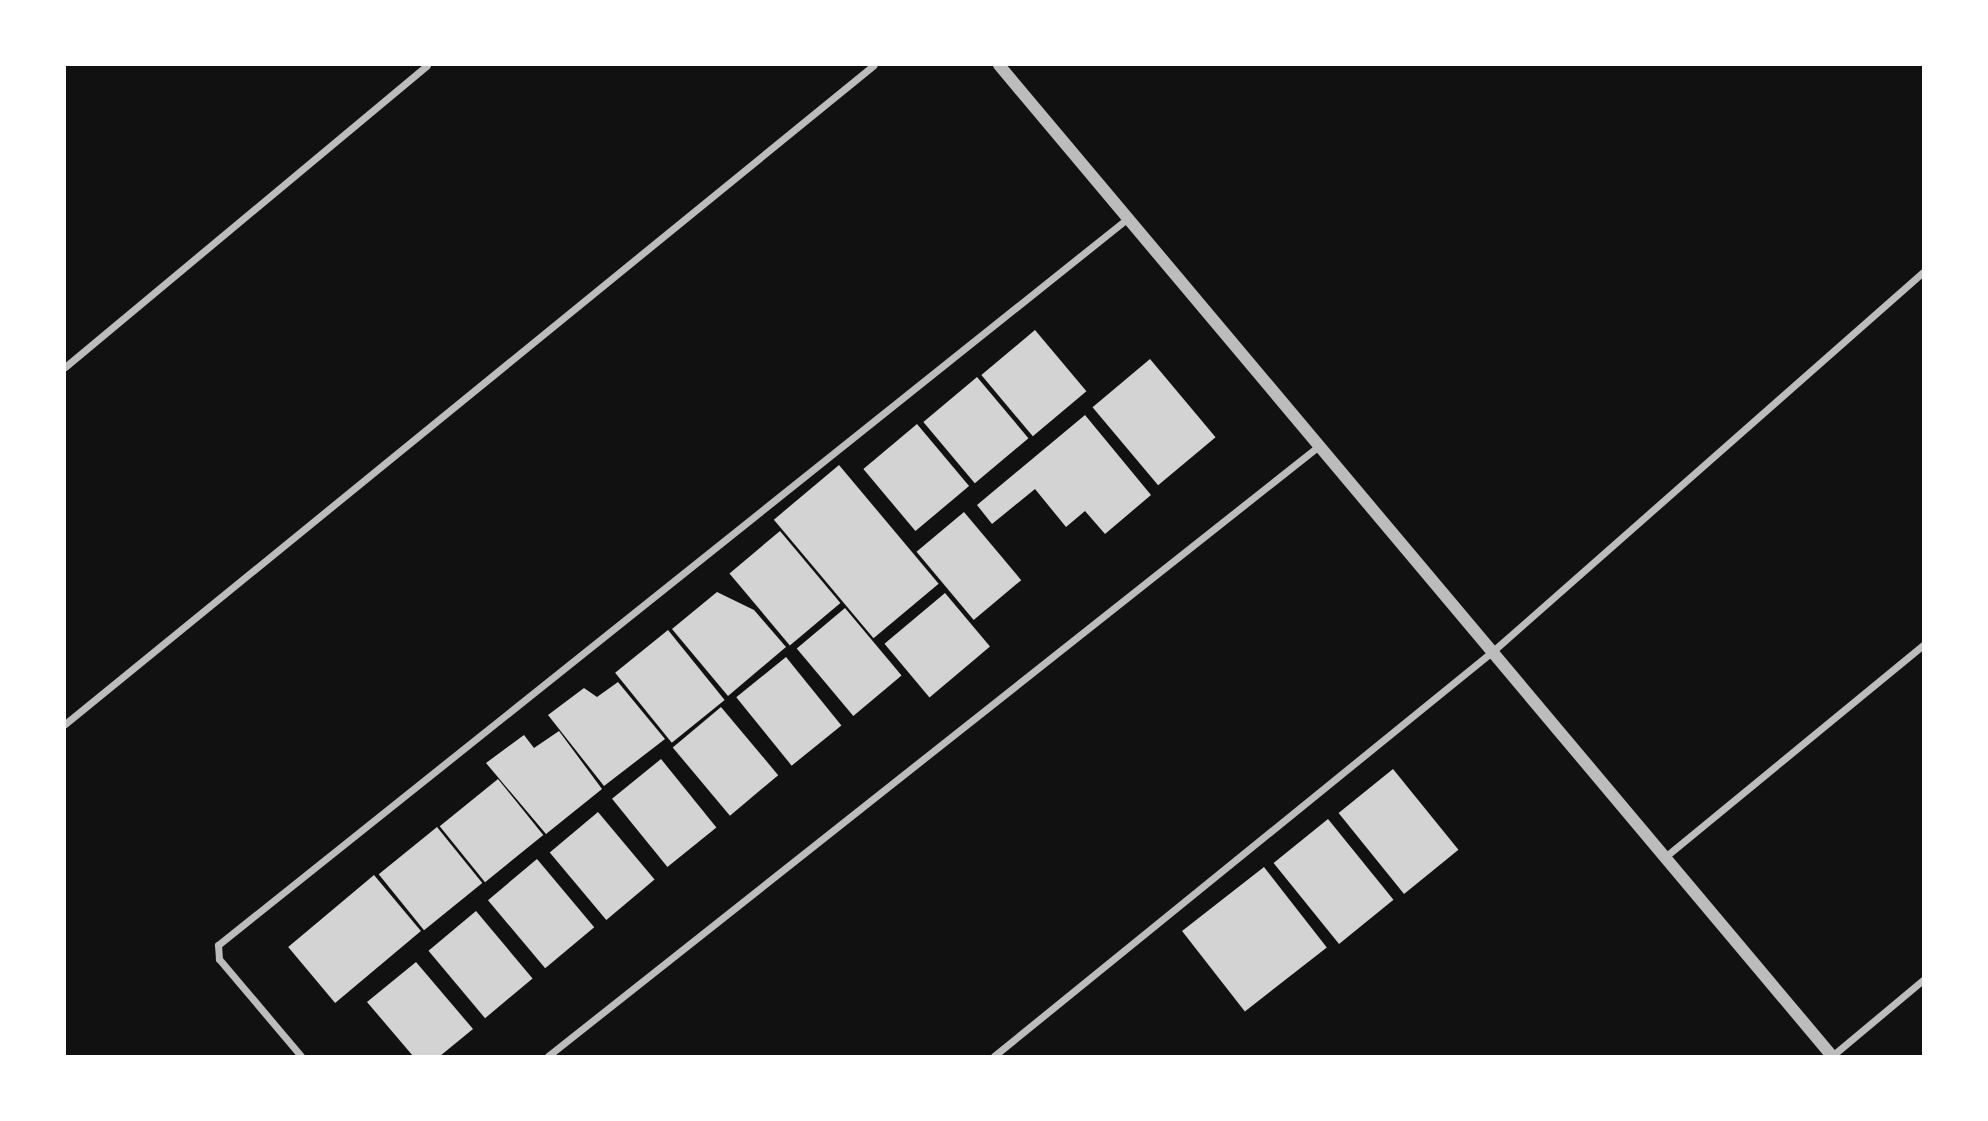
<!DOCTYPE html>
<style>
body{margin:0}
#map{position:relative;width:1988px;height:1121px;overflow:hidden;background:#111;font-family:"Exo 2",sans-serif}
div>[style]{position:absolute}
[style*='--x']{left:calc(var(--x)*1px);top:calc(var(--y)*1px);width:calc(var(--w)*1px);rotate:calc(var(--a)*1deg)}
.building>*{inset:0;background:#d3d3d3;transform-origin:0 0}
.minor>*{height:7px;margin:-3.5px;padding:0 3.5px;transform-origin:3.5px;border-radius:3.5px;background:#bcbcbc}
.tertiary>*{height:12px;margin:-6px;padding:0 6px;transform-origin:6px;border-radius:6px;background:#bcbcbc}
span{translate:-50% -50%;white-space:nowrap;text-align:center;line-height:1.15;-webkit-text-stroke:5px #fff;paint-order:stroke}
.frame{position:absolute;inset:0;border:66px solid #fff;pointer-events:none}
</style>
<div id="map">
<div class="building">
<div style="left:1035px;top:330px;width:80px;height:70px;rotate:50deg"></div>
<div style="left:1150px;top:359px;width:102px;height:75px;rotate:50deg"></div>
<div style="left:977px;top:377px;width:80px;height:70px;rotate:50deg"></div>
<div style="clip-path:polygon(1085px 415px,1151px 495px,1105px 534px,1085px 511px,1066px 527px,1035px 489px,992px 524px,977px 505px)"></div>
<div style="left:917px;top:424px;width:81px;height:70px;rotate:50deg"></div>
<div style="left:839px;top:465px;width:155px;height:85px;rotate:50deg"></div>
<div style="left:964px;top:512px;width:89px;height:62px;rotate:50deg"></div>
<div style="left:780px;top:531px;width:94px;height:66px;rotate:50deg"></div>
<div style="clip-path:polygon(717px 592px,754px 610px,786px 647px,728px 696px,672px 629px)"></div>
<div style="left:945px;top:593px;width:70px;height:79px;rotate:50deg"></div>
<div style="left:845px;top:608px;width:88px;height:63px;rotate:50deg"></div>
<div style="left:668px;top:630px;width:90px;height:68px;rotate:51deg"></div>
<div style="left:786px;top:657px;width:88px;height:64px;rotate:51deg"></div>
<div style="clip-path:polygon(618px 682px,665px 739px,604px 786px,548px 715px,584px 688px,597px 697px)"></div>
<div style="left:721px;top:707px;width:89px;height:63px;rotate:50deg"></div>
<div style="clip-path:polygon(559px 731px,602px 789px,546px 834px,486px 763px,524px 735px,534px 748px)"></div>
<div style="left:661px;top:759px;width:88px;height:63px;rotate:51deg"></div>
<div style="left:1393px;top:769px;width:104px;height:70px;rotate:51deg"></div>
<div style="left:498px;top:779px;width:72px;height:75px;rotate:51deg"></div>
<div style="left:598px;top:812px;width:88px;height:63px;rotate:50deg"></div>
<div style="left:1328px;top:819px;width:104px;height:70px;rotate:51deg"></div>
<div style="left:437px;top:827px;width:72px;height:75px;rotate:51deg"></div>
<div style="left:537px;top:859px;width:89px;height:64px;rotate:50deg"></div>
<div style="left:1264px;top:867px;width:102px;height:104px;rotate:52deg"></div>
<div style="left:374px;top:875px;width:73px;height:112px;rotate:50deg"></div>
<div style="left:476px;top:911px;width:88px;height:62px;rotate:50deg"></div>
<div style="clip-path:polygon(416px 962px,473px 1029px,440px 1056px,413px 1056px,367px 1002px)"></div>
</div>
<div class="minor">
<div style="--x:65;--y:367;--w:471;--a:-39.8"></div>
<div style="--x:65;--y:724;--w:1043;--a:-39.17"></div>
<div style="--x:1665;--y:857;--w:334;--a:-39.4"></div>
<div style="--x:301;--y:1056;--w:127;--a:-130.2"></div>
<div style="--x:219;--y:959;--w:14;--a:-94"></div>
<div style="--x:218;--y:945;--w:1165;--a:-38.62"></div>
<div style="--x:548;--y:1056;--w:985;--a:-38.36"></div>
<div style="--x:994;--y:1056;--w:643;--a:-39.06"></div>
<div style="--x:1493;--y:651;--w:573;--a:-41.39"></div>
<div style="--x:1832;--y:1056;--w:119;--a:-39.9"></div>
</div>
<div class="tertiary">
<div style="--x:999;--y:65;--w:1295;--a:49.95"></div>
</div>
<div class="frame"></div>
</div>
